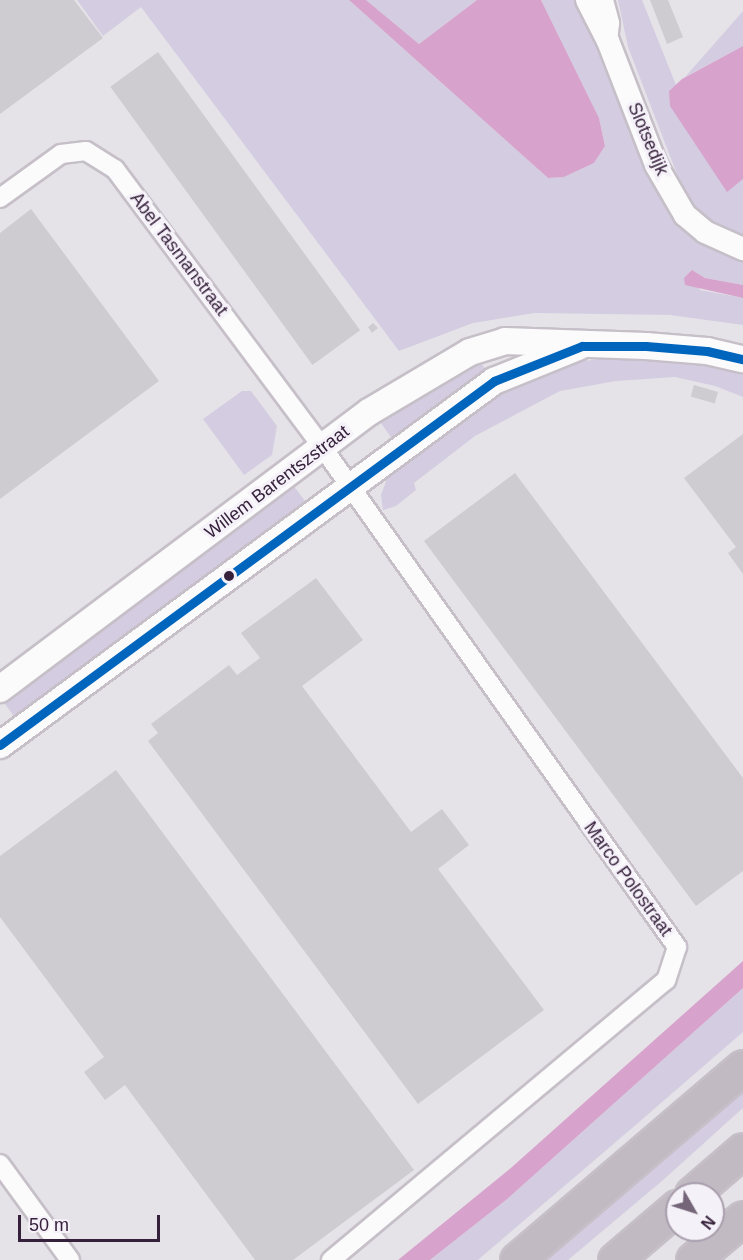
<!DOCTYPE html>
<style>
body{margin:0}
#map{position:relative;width:743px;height:1260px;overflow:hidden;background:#e6e3e8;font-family:Helvetica,sans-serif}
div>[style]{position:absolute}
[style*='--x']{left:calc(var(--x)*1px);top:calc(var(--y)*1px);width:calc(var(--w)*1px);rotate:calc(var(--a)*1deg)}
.green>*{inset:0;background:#d4cce1;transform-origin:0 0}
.water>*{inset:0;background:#d7a3cc}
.building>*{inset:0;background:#cfccd1;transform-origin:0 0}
.roads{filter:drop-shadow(2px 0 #c6bfc8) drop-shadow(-2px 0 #c6bfc8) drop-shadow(0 2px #c6bfc8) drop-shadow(0 -2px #c6bfc8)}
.minor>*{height:18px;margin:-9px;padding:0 9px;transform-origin:9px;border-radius:9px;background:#fbfbfc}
.tertiary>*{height:22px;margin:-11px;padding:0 11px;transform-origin:11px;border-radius:11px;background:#fbfbfc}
.secondary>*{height:26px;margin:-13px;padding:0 13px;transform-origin:13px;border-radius:13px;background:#fbfbfc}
.motorway>*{height:33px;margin:-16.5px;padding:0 16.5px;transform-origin:16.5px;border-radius:16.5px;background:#c1bac2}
.bus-1>*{height:9px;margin:-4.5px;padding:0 4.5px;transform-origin:4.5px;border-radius:4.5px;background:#0065bd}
.dots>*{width:16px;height:16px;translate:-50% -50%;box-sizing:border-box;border:3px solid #f5f1f8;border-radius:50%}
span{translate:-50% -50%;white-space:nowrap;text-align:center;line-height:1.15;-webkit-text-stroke:6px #f5f1f8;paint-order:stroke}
.street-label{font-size:18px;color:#36213c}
.north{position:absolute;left:665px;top:1182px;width:60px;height:60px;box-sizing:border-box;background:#f5f1f8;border:2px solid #a99ead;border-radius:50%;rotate:129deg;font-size:16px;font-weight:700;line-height:24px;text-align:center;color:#36213c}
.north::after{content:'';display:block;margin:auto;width:21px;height:27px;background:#746578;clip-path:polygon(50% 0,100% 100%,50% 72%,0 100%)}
.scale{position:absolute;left:18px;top:1215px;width:142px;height:27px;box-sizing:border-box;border:3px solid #36213c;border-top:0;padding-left:8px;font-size:18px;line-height:21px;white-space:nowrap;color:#36213c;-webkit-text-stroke:4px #f5f1f8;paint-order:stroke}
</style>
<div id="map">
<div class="green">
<div style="clip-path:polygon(77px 0,349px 0,548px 178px,564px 177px,594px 163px,605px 146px,599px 118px,541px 0,582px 0,670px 205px,743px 255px,743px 285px,705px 278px,692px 270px,700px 290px,743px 298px,743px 325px,670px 315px,535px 313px,473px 323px,399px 351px,141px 7px,103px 36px)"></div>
<div style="clip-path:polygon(366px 0,477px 0,419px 44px)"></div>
<div style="clip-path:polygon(618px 0,642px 0,676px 85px,669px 91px,727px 191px,743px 179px,743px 239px,702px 217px,680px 182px,628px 47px)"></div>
<div style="clip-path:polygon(743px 11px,743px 46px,685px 77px)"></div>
<div style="clip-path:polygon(627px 357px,692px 361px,743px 372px,743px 397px,715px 386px,675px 377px,616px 381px,560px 391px,475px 436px,414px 483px,416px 490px,396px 506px,383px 510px,381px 495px,390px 471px,507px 387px,571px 362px)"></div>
<div style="clip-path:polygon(480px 361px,487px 372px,395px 443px,376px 416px,402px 398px)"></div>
<div style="clip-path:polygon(242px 391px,251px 391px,277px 426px,272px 455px,244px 475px,203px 419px)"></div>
<div style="left:290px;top:481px;width:31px;height:362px;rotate:53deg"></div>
<div style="clip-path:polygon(743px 988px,743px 1032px,638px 1123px,478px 1260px,430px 1260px,506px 1200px)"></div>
<div style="clip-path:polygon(743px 1087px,743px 1108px,662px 1181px,568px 1260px,540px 1260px)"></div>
</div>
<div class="water">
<div style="clip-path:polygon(349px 0,366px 0,419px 44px,477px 0,541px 0,599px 118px,605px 146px,594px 163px,564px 177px,548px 178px)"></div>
<div style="clip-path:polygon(743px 46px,743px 179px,727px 192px,670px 106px,669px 91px,682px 79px)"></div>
<div style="clip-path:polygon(692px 270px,705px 278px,743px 285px,743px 298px,685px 285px,684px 278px)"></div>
<div style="clip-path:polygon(743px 961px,743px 988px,506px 1200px,430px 1260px,398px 1260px,512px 1167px)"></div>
</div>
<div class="building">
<div style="clip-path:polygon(0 0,74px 0,103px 38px,0 114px)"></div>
<div style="clip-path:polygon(650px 0,668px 0,683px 37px,667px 44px)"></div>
<div style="left:158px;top:52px;width:344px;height:59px;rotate:54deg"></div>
<div style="clip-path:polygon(31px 209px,159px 381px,0 499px,0 233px)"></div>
<div style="clip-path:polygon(373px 323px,378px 328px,372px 333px,368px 327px)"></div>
<div style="left:694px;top:385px;width:25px;height:12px;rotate:16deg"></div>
<div style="clip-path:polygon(743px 434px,743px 574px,728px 553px,736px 547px,684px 478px)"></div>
<div style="clip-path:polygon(515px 473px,743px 778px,743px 871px,696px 906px,424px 541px)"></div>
<div style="clip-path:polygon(316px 578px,363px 640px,302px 686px,411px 832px,442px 809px,469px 845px,438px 869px,544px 1010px,418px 1104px,148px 741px,158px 733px,151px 724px,229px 665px,237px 675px,260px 658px,241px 633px)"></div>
<div style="clip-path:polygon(116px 770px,414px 1170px,293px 1260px,255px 1260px,125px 1085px,105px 1100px,84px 1072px,104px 1057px,0 917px,0 856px)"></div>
</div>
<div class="roads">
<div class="minor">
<div style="--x:604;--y:0;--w:24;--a:75"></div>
<div style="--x:610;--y:23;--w:18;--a:96"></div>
<div style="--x:0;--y:198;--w:75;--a:-35.8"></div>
<div style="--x:61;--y:154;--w:25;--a:-7"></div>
<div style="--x:86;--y:151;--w:34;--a:32"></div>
<div style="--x:115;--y:169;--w:348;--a:53.3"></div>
<div style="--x:323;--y:448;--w:612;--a:54.65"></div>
<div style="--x:677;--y:947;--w:35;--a:108"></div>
<div style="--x:666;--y:980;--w:437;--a:140.1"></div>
<div style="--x:0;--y:1164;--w:119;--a:53.9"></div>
</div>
<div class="tertiary">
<div style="--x:587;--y:0;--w:46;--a:62.9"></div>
<div style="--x:608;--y:41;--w:133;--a:68.8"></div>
<div style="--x:656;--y:165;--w:58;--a:59.9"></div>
<div style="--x:685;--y:215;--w:26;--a:40"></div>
<div style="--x:705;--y:232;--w:42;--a:24.1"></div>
</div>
<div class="secondary">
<div style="--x:0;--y:689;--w:461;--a:-36.9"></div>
<div style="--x:369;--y:412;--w:117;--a:-30.7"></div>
<div style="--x:470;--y:352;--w:37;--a:-17"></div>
<div style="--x:505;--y:341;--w:141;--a:2"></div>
<div style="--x:646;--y:346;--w:61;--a:4.7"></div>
<div style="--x:707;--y:351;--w:37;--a:13"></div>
<div style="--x:0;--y:745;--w:614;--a:-36.38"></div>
<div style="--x:494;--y:381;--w:91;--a:-22"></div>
</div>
<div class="motorway">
<div style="--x:692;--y:1194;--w:67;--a:-40.8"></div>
<div style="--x:517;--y:1260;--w:297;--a:-40.5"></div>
<div style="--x:615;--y:1260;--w:82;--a:-40.5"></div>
<div style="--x:693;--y:1260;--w:65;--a:-40"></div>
</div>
</div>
<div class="bus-1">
<div style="--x:0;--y:745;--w:614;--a:-36.38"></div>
<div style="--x:494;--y:381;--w:95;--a:-21.7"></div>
<div style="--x:582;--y:346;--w:64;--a:0"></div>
<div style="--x:646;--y:346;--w:61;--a:4.7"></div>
<div style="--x:707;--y:351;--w:37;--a:13"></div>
</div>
<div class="dots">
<div style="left:229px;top:576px;background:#36213c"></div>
</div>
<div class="street-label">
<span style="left:648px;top:139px;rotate:67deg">Slotsedijk</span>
<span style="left:179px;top:254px;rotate:53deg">Abel Tasmanstraat</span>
<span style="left:277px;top:482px;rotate:-37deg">Willem Barentszstraat</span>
<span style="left:628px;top:879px;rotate:54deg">Marco Polostraat</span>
</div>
<div class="north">N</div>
<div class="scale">50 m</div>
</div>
